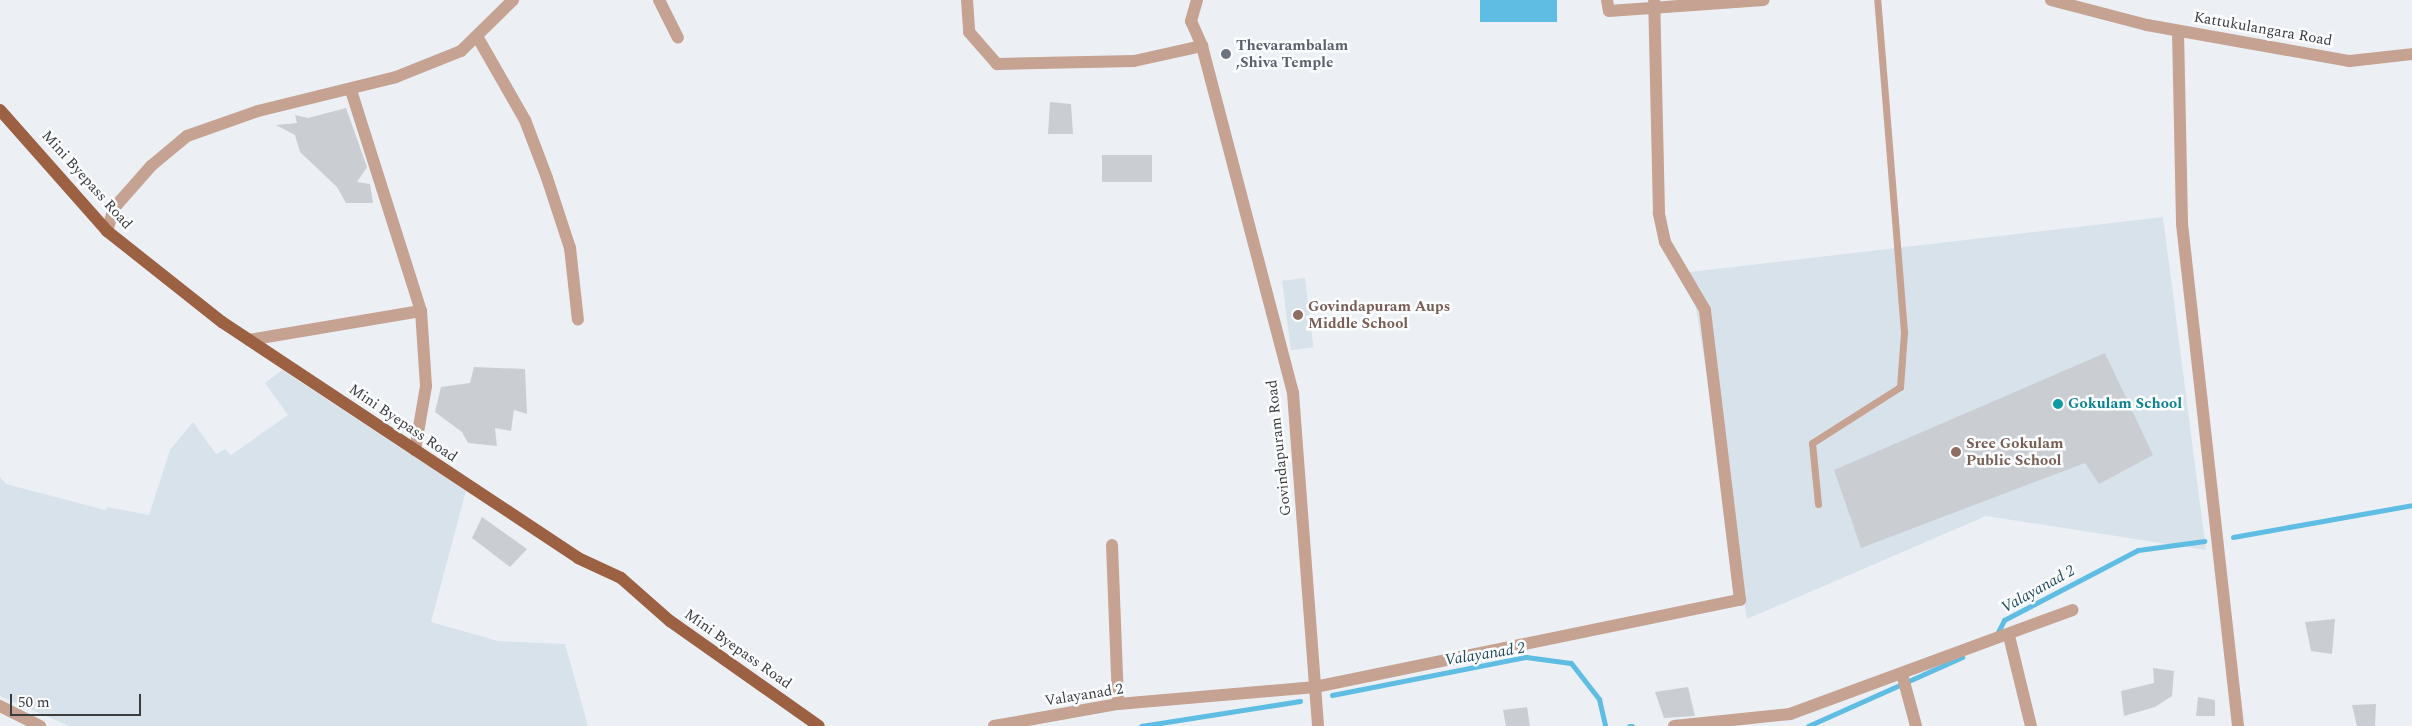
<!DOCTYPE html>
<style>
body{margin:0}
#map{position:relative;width:2412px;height:726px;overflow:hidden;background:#ecf0f4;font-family:Spectral,serif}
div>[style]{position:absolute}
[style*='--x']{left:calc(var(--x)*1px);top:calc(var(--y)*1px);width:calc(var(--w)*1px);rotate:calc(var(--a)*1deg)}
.built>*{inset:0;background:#d8e2eb;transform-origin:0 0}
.water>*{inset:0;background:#5fbce3;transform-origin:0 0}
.stream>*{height:5px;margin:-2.5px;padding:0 2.5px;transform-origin:2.5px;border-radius:2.5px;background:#5fbce3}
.building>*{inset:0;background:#caced2;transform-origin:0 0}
.service>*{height:7px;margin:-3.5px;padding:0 3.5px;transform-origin:3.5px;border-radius:3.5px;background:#c5a292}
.minor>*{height:12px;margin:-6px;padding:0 6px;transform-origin:6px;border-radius:6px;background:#c5a292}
.primary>*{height:12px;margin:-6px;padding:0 6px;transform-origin:6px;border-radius:6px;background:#9c6043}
.dots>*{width:14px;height:14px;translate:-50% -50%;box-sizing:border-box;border:2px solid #fcfdff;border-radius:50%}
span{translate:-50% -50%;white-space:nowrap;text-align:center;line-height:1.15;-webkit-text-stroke:5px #fcfdff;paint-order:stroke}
.street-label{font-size:15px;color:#3b3c3e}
.worship-label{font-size:15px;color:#5b616d;font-weight:700}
.left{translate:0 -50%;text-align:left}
.education-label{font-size:15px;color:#785e54;font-weight:700}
.culture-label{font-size:15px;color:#0d838f;font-weight:700}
.water-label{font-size:16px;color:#244d5e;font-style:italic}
.scale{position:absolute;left:10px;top:694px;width:131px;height:22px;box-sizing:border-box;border:2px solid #3b3c3e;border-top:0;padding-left:6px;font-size:15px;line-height:18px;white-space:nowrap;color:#3b3c3e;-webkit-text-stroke:4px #fcfdff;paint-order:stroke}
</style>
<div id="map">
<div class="built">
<div style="clip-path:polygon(2163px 217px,2206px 550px,1986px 516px,1747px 619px,1690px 272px)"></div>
<div style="left:1305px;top:278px;width:70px;height:23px;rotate:83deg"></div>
<div style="clip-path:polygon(282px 370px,466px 491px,431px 622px,498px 641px,565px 644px,588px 726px,69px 726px,0 696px,0 477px,6px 484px,105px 510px,107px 507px,149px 515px,170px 450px,193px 422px,216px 454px,225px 449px,231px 455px,288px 415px,265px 383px)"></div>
</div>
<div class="water">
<div style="left:1480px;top:0;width:77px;height:22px"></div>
</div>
<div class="stream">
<div style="--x:2233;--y:537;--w:182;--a:-10.1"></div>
<div style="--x:1996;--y:636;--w:18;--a:-63"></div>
<div style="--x:2004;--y:620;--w:151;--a:-27.6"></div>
<div style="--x:2138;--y:550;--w:67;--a:-7.8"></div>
<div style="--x:1332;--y:695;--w:198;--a:-11.1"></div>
<div style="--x:1526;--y:657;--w:45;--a:7.6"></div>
<div style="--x:1571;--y:663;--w:46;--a:52.1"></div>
<div style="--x:1599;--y:699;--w:28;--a:77"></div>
<div style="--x:1141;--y:726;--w:161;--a:-8.9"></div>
<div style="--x:1629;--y:726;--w:3;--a:0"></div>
<div style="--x:1808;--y:726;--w:169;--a:-24.1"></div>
</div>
<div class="building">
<div style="clip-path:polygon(1050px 102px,1071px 104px,1073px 134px,1048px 134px)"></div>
<div style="clip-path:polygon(346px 108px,367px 167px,357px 182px,370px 184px,373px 203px,346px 203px,337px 187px,300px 152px,295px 135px,276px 125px,297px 123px,295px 115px,308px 118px)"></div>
<div style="left:1152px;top:155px;width:27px;height:50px;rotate:90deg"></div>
<div style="clip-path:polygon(2105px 353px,2153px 455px,2099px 484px,2085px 463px,1861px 548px,1834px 470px)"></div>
<div style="clip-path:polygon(474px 367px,525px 369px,527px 414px,514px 410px,511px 431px,495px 428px,497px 446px,468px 443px,462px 432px,435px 412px,441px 387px,470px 383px)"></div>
<div style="clip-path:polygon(482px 517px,527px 549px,510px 567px,472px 538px)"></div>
<div style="clip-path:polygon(2335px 619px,2332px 654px,2311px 651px,2305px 622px)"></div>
<div style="clip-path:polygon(2153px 668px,2174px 671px,2172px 696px,2155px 707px,2124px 716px,2121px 691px,2154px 683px)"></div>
<div style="clip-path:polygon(1688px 687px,1695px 716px,1664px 718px,1655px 692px)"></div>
<div style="clip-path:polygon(2198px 697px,2215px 700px,2215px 716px,2196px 716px)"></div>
<div style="clip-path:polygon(2376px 704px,2375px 726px,2357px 726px,2352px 705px)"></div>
<div style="clip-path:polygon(1527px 707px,1530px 726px,1506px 726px,1503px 710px)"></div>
</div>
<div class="service">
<div style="--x:1818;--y:504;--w:61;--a:-95.6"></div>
<div style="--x:1812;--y:443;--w:104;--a:-32.5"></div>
<div style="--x:1900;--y:387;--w:55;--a:-85.8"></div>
<div style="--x:1904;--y:332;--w:333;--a:-94.6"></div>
</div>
<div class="minor">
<div style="--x:659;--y:0;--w:42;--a:63.4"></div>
<div style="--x:967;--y:0;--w:32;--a:86"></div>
<div style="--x:969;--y:32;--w:43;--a:48.8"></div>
<div style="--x:997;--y:64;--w:137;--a:-1.3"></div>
<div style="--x:1134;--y:61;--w:70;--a:-12.4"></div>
<div style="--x:1197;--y:0;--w:22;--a:106"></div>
<div style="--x:1191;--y:21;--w:27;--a:66"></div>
<div style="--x:1202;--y:46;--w:359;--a:75.3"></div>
<div style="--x:1293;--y:393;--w:334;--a:85.7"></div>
<div style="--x:1607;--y:0;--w:11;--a:80"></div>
<div style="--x:1609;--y:11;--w:155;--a:-4.1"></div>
<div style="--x:2051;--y:0;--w:99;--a:14.6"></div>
<div style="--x:2147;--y:25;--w:206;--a:10.1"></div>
<div style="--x:2350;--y:61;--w:62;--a:-6.4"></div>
<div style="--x:2178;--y:31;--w:193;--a:88.8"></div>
<div style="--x:2182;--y:224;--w:505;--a:83.63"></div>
<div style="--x:478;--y:38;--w:95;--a:60.2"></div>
<div style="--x:525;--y:120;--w:62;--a:69.2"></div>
<div style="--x:547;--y:178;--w:74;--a:71.8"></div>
<div style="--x:570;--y:248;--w:72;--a:83.7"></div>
<div style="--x:107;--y:231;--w:24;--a:-73"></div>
<div style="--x:114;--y:208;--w:56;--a:-48.6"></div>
<div style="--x:151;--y:166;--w:47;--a:-39.8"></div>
<div style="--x:187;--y:136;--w:75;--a:-19.4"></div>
<div style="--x:258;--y:111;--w:142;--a:-13.8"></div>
<div style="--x:396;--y:77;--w:70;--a:-21.8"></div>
<div style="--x:461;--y:51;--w:73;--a:-44.4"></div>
<div style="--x:249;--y:340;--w:174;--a:-9.6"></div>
<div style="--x:421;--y:311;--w:232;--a:-107.6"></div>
<div style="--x:415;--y:450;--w:65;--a:-80.2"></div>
<div style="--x:426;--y:386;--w:75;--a:-93.8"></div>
<div style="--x:1112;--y:545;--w:159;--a:87.8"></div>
<div style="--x:2009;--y:636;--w:93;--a:76.3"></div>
<div style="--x:1902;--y:674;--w:54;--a:74.9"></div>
<div style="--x:0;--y:706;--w:45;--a:26.6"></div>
<div style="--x:994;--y:726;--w:126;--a:-10.1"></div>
<div style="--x:1118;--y:704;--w:198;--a:-4.9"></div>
<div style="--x:1315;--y:687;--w:434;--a:-11.6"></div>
<div style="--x:1740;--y:600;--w:292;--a:-96.9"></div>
<div style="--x:1705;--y:310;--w:79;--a:-120.5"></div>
<div style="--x:1665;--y:242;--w:30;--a:-102"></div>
<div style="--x:1659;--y:213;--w:213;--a:-91.3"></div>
<div style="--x:1674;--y:726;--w:117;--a:-5.9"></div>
<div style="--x:1790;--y:714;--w:301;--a:-20.2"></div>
</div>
<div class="primary">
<div style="--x:0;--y:110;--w:162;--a:48.5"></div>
<div style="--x:107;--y:231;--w:147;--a:38.4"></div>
<div style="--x:222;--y:322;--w:427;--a:33.5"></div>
<div style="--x:578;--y:558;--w:47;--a:24.9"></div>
<div style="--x:621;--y:578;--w:65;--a:41.3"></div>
<div style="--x:670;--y:621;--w:182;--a:35.2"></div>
</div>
<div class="dots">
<div style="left:1226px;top:54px;background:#6b7280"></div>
<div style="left:1298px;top:315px;background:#8d6e63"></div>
<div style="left:2058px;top:404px;background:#0f9aa8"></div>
<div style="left:1956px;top:452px;background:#8d6e63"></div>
</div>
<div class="street-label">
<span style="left:2263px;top:29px;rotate:10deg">Kattukulangara Road</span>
<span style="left:87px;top:180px;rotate:48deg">Mini Byepass Road</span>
<span style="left:403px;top:423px;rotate:34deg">Mini Byepass Road</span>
<span style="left:1279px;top:448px;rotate:-96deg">Govindapuram Road</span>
<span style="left:738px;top:649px;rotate:35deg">Mini Byepass Road</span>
<span style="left:1084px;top:695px;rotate:-9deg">Valayanad 2</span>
</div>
<div class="worship-label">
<span class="left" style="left:1236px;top:54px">Thevarambalam<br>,Shiva Temple</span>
</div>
<div class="education-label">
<span class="left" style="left:1308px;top:315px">Govindapuram Aups<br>Middle School</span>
<span class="left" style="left:1966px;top:452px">Sree Gokulam<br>Public School</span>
</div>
<div class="culture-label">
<span class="left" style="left:2068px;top:404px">Gokulam School</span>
</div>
<div class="water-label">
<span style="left:2038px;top:589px;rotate:-29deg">Valayanad 2</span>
<span style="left:1485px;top:654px;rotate:-9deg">Valayanad 2</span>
</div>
<div class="scale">50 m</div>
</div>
